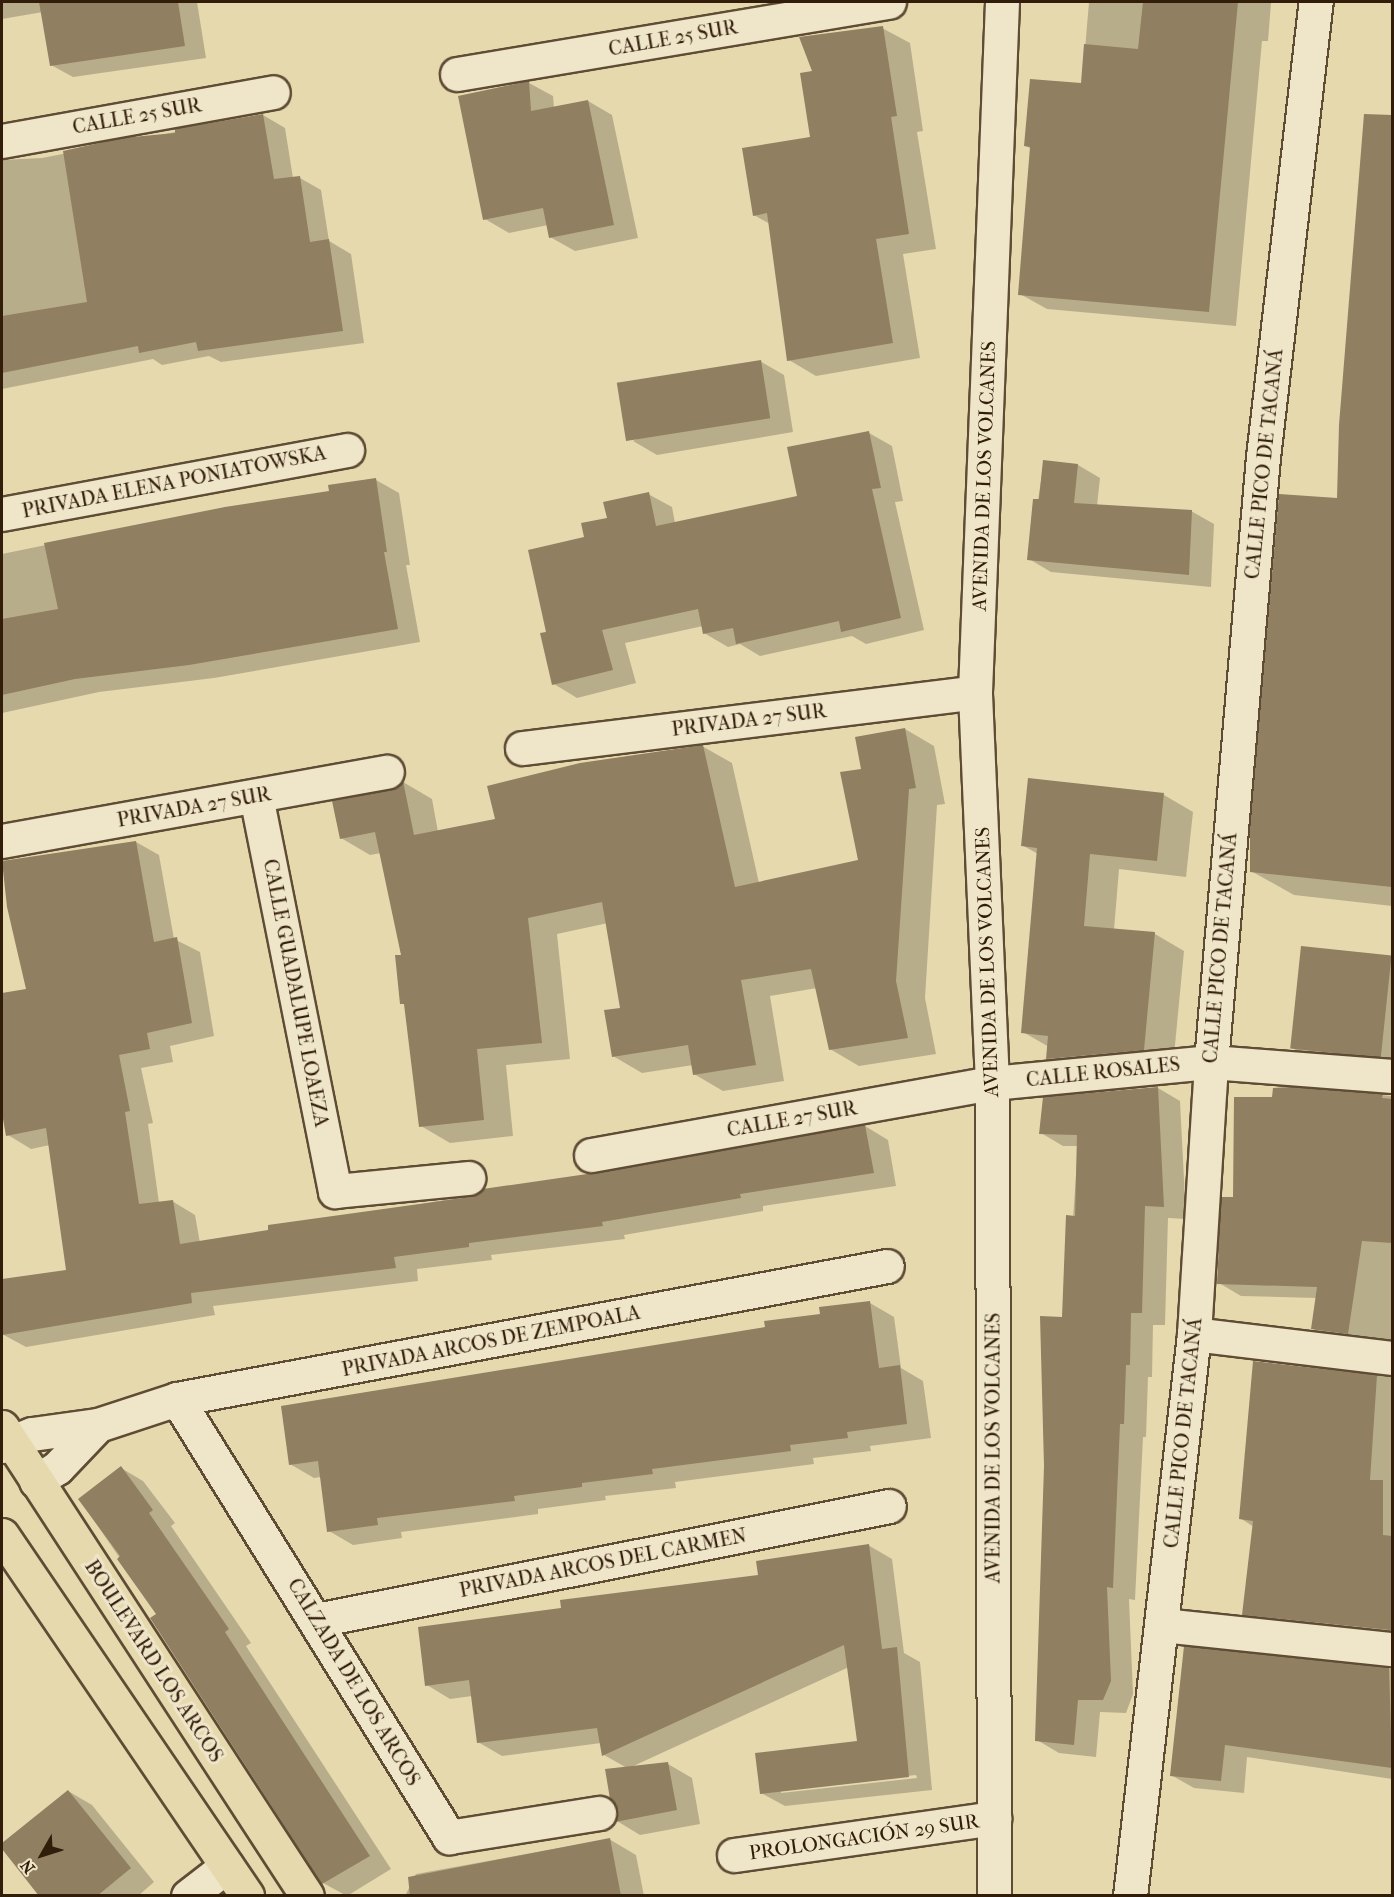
<!DOCTYPE html>
<meta charset="utf-8">
<style>
body{margin:0}
#map{position:relative;width:1394px;height:1897px;overflow:hidden;background:#e6d9ae;font-family:"IM FELL French Canon",serif}
div>[style]{position:absolute}
[style*='--x']{left:calc(var(--x)*1px);top:calc(var(--y)*1px);width:calc(var(--w)*1px);rotate:calc(var(--a)*1deg)}
.shadow>*{inset:0;background:#0003}
.building>*{inset:0;background:#907f60;transform-origin:0 0}
.roads{filter:drop-shadow(2px 0 #5f4c34) drop-shadow(-2px 0 #5f4c34) drop-shadow(0 2px #5f4c34) drop-shadow(0 -2px #5f4c34)}
.minor>*{height:33px;margin:-16.5px;padding:0 16.5px;transform-origin:16.5px;border-radius:16.5px;background:#efe6ca}
.major>*{height:33px;margin:-16.5px;padding:0 16.5px;transform-origin:16.5px;border-radius:16.5px;background:#e6d9ae}
span{translate:-50% -50%;white-space:nowrap;text-align:center;line-height:1.15;-webkit-text-stroke:6px #efe6ca;paint-order:stroke}
.street-label{font-size:20px;color:#321d0b}
.frame{position:absolute;inset:0;border:3px solid #321d0b;pointer-events:none}
.north{position:absolute;left:12px;top:1825px;width:60px;height:60px;-webkit-text-stroke:4px #efe6ca;paint-order:stroke;rotate:231deg;font-size:16px;font-weight:700;line-height:24px;text-align:center;color:#321d0b}
.north::after{content:'';display:block;margin:auto;width:21px;height:27px;background:#321d0b;clip-path:polygon(50% 0,100% 100%,50% 72%,0 100%)}
</style>
<div id="map">
<div class="shadow">
<div style="clip-path:polygon(2px 2px,197px 2px,206px 58px,73px 77px,51px 65px,43px 12px,2px 19px)"></div>
<div style="clip-path:polygon(1089px 2px,1271px 3px,1268px 41px,1262px 41px,1236px 326px,1047px 309px,1020px 294px,1032px 149px,1026px 146px,1082px 85px)"></div>
<div style="clip-path:polygon(882px 28px,910px 43px,923px 131px,917px 132px,936px 249px,903px 254px,920px 358px,816px 376px,789px 360px,770px 224px,754px 215px,812px 139px,814px 72px)"></div>
<div style="clip-path:polygon(529px 83px,553px 96px,554px 108px,588px 101px,612px 115px,638px 238px,575px 251px,550px 237px,548px 225px,509px 233px,485px 219px)"></div>
<div style="clip-path:polygon(263px 115px,285px 128px,293px 178px,300px 178px,321px 190px,329px 241px,351px 254px,364px 343px,221px 362px,209px 356px,162px 365px,153px 359px,2px 389px,2px 160px,42px 158px)"></div>
<div style="clip-path:polygon(1364px 128px,1392px 131px,1392px 906px,1294px 895px,1251px 871px,1339px 500px)"></div>
<div style="clip-path:polygon(760px 361px,784px 375px,793px 432px,657px 455px,633px 441px)"></div>
<div style="clip-path:polygon(869px 433px,892px 446px,903px 501px,895px 502px,924px 630px,866px 644px,852px 636px,760px 656px,740px 644px,728px 647px,704px 633px,703px 626px,625px 643px,636px 683px,577px 698px,554px 684px,548px 633px,586px 538px,609px 519px,648px 494px,672px 507px,675px 523px,799px 498px)"></div>
<div style="clip-path:polygon(1044px 461px,1078px 465px,1100px 478px,1097px 506px,1191px 511px,1214px 524px,1211px 587px,1051px 572px,1029px 559px)"></div>
<div style="clip-path:polygon(376px 480px,399px 493px,410px 565px,406px 565px,420px 642px,214px 678px,99px 692px,2px 713px,2px 554px,226px 508px,331px 492px)"></div>
<div style="clip-path:polygon(905px 729px,934px 746px,945px 804px,937px 805px,925px 998px,936px 1054px,859px 1066px,830px 1049px,817px 988px,770px 996px,784px 1081px,723px 1091px,694px 1074px,693px 1065px,642px 1073px,613px 1056px,622px 1009px,608px 923px,557px 934px,570px 1059px,506px 1065px,513px 1136px,450px 1143px,421px 1126px,406px 1005px,402px 1003px,402px 956px,381px 853px,370px 855px,341px 838px,391px 792px,403px 782px,432px 799px,438px 832px,496px 820px,702px 746px,732px 763px,759px 883px,859px 861px,863px 770px)"></div>
<div style="clip-path:polygon(1029px 779px,1164px 795px,1193px 812px,1186px 877px,1119px 869px,1114px 930px,1155px 934px,1184px 951px,1173px 1066px,1077px 1075px,1048px 1058px,1049px 1047px,1023px 1032px,1038px 854px,1022px 845px)"></div>
<div style="clip-path:polygon(136px 842px,159px 855px,174px 939px,200px 952px,214px 1036px,170px 1046px,173px 1062px,141px 1068px,153px 1123px,148px 1124px,159px 1203px,172px 1201px,195px 1215px,200px 1243px,865px 1126px,888px 1140px,896px 1186px,763px 1206px,763px 1211px,624px 1235px,625px 1239px,491px 1255px,492px 1260px,417px 1269px,418px 1281px,213px 1306px,215px 1315px,26px 1347px,2px 1334px,2px 1281px,68px 1271px,50px 1145px,31px 1149px,8px 1135px,2px 1106px,2px 1081px,8px 1080px,2px 1046px,2px 995px,28px 990px)"></div>
<div style="clip-path:polygon(1303px 948px,1392px 957px,1392px 1068px,1316px 1062px,1294px 1049px)"></div>
<div style="clip-path:polygon(1158px 1088px,1180px 1101px,1186px 1219px,1168px 1218px,1165px 1325px,1153px 1325px,1152px 1377px,1148px 1377px,1146px 1437px,1143px 1437px,1135px 1600px,1129px 1599px,1133px 1694px,1126px 1713px,1100px 1712px,1096px 1757px,1059px 1753px,1037px 1740px,1078px 1146px,1063px 1146px,1041px 1133px)"></div>
<div style="clip-path:polygon(1289px 1088px,1392px 1096px,1392px 1349px,1335px 1341px,1312px 1328px,1317px 1298px,1241px 1296px,1219px 1283px,1234px 1199px,1274px 1099px)"></div>
<div style="clip-path:polygon(870px 1303px,894px 1317px,901px 1368px,923px 1381px,931px 1438px,870px 1446px,871px 1451px,813px 1458px,814px 1464px,675px 1482px,676px 1488px,605px 1496px,606px 1500px,538px 1509px,538px 1514px,401px 1532px,402px 1538px,353px 1545px,329px 1531px,321px 1477px,314px 1478px,290px 1464px,766px 1328px)"></div>
<div style="clip-path:polygon(1255px 1362px,1392px 1377px,1392px 1640px,1267px 1627px,1244px 1614px,1254px 1527px,1240px 1518px)"></div>
<div style="clip-path:polygon(121px 1468px,143px 1481px,175px 1523px,171px 1526px,251px 1643px,246px 1646px,391px 1869px,347px 1896px,323px 1883px,158px 1614px,80px 1500px)"></div>
<div style="clip-path:polygon(evenodd,868px 1545px,892px 1559px,904px 1653px,920px 1662px,932px 1790px,785px 1806px,761px 1793px,858px 1743px,849px 1667px,629px 1768px,668px 1764px,692px 1778px,700px 1824px,640px 1835px,617px 1821px,627px 1768px,604px 1755px,601px 1743px,502px 1756px,478px 1742px,472px 1696px,450px 1699px,427px 1685px,562px 1609px,760px 1577px,868px 1545px,916px 1775px,917px 1778px,781px 1793px,781px 1790px,916px 1775px)"></div>
<div style="clip-path:polygon(1186px 1648px,1392px 1669px,1392px 1779px,1247px 1757px,1244px 1793px,1194px 1788px,1171px 1775px)"></div>
<div style="clip-path:polygon(68px 1791px,92px 1805px,154px 1882px,138px 1896px,41px 1896px,2px 1847px)"></div>
<div style="clip-path:polygon(609px 1839px,636px 1855px,644px 1896px,405px 1896px,416px 1874px)"></div>
</div>
<div class="building">
<div style="clip-path:polygon(39px 2px,178px 2px,185px 46px,50px 66px)"></div>
<div style="clip-path:polygon(1143px 2px,1238px 2px,1209px 312px,1018px 295px,1030px 147px,1024px 146px,1030px 79px,1081px 83px,1084px 44px,1138px 49px)"></div>
<div style="clip-path:polygon(883px 26px,897px 116px,891px 117px,909px 234px,876px 239px,893px 343px,787px 361px,767px 213px,753px 216px,742px 148px,810px 137px,800px 73px,812px 71px,799px 37px)"></div>
<div style="clip-path:polygon(529px 81px,531px 111px,588px 100px,614px 225px,549px 238px,543px 208px,483px 220px,458px 96px)"></div>
<div style="clip-path:polygon(263px 114px,274px 179px,300px 176px,310px 242px,329px 239px,343px 331px,198px 351px,196px 342px,139px 353px,138px 346px,2px 373px,2px 316px,87px 302px,63px 151px,122px 138px,175px 133px,175px 129px)"></div>
<div style="clip-path:polygon(1364px 114px,1392px 115px,1392px 887px,1250px 872px,1250px 824px,1279px 494px,1337px 498px,1339px 425px)"></div>
<div style="left:761px;top:360px;width:59px;height:146px;rotate:81deg"></div>
<div style="clip-path:polygon(869px 431px,881px 488px,872px 489px,901px 618px,841px 632px,839px 621px,736px 644px,733px 628px,703px 634px,698px 609px,602px 630px,613px 670px,552px 685px,540px 633px,546px 632px,528px 550px,584px 537px,581px 523px,607px 518px,603px 502px,649px 492px,656px 526px,797px 496px,787px 447px)"></div>
<div style="clip-path:polygon(1043px 460px,1078px 464px,1074px 503px,1192px 510px,1189px 575px,1027px 560px,1033px 499px,1039px 499px)"></div>
<div style="clip-path:polygon(376px 478px,387px 552px,384px 552px,398px 629px,189px 665px,75px 679px,2px 695px,2px 619px,58px 609px,44px 543px,225px 507px,329px 491px,328px 485px)"></div>
<div style="clip-path:polygon(905px 728px,916px 788px,909px 789px,896px 981px,908px 1038px,829px 1050px,811px 969px,741px 980px,756px 1065px,693px 1075px,688px 1045px,612px 1057px,604px 1010px,620px 1008px,602px 902px,528px 918px,542px 1043px,477px 1049px,484px 1120px,419px 1127px,404px 1004px,400px 1004px,395px 955px,401px 955px,375px 832px,340px 839px,332px 801px,390px 790px,403px 781px,414px 835px,495px 819px,487px 786px,580px 763px,703px 745px,735px 887px,858px 860px,840px 772px,861px 769px,855px 737px)"></div>
<div style="clip-path:polygon(1028px 778px,1164px 793px,1157px 861px,1090px 854px,1084px 926px,1155px 932px,1144px 1050px,1046px 1059px,1048px 1036px,1021px 1033px,1037px 848px,1021px 846px)"></div>
<div style="clip-path:polygon(136px 841px,154px 942px,177px 937px,192px 1023px,147px 1033px,150px 1049px,119px 1055px,130px 1111px,125px 1112px,139px 1204px,173px 1200px,180px 1244px,268px 1230px,268px 1225px,470px 1197px,483px 1189px,594px 1173px,865px 1125px,874px 1173px,740px 1194px,741px 1198px,602px 1222px,603px 1226px,469px 1243px,469px 1247px,394px 1257px,396px 1268px,191px 1293px,192px 1303px,2px 1335px,2px 1279px,66px 1270px,46px 1128px,6px 1136px,2px 1113px,2px 993px,26px 989px,7px 907px,2px 861px)"></div>
<div style="left:1301px;top:946px;width:91px;height:103px;rotate:6deg"></div>
<div style="clip-path:polygon(1158px 1087px,1164px 1207px,1145px 1206px,1142px 1313px,1131px 1313px,1130px 1365px,1126px 1365px,1124px 1424px,1120px 1424px,1113px 1588px,1107px 1587px,1111px 1681px,1103px 1700px,1078px 1700px,1074px 1745px,1035px 1741px,1044px 1466px,1040px 1316px,1062px 1317px,1066px 1215px,1075px 1216px,1077px 1135px,1039px 1134px,1043px 1097px)"></div>
<div style="clip-path:polygon(1289px 1087px,1383px 1094px,1382px 1098px,1392px 1099px,1392px 1243px,1362px 1241px,1348px 1334px,1311px 1329px,1317px 1287px,1217px 1284px,1221px 1197px,1233px 1197px,1234px 1097px,1272px 1097px,1273px 1088px)"></div>
<div style="clip-path:polygon(870px 1301px,879px 1368px,900px 1365px,907px 1424px,847px 1432px,848px 1438px,790px 1445px,791px 1451px,652px 1469px,653px 1474px,582px 1483px,582px 1487px,514px 1496px,515px 1501px,377px 1518px,378px 1525px,327px 1532px,318px 1461px,289px 1465px,281px 1406px,765px 1327px,764px 1321px,820px 1314px,819px 1307px)"></div>
<div style="clip-path:polygon(1253px 1361px,1377px 1375px,1370px 1480px,1383px 1480px,1383px 1535px,1392px 1536px,1391px 1630px,1242px 1615px,1253px 1521px,1239px 1519px)"></div>
<div style="clip-path:polygon(121px 1466px,153px 1510px,149px 1513px,229px 1629px,225px 1632px,370px 1856px,322px 1884px,150px 1618px,156px 1614px,117px 1559px,120px 1556px,78px 1499px)"></div>
<div style="clip-path:polygon(869px 1544px,882px 1649px,897px 1647px,909px 1777px,760px 1794px,755px 1753px,857px 1741px,844px 1645px,602px 1756px,597px 1728px,477px 1743px,469px 1680px,425px 1686px,418px 1627px,561px 1608px,560px 1600px,758px 1575px,756px 1561px)"></div>
<div style="clip-path:polygon(1184px 1646px,1389px 1668px,1392px 1768px,1225px 1745px,1221px 1781px,1170px 1776px)"></div>
<div style="clip-path:polygon(668px 1762px,677px 1810px,615px 1822px,617px 1809px,610px 1799px,605px 1769px)"></div>
<div style="clip-path:polygon(68px 1790px,131px 1868px,97px 1896px,39px 1896px,2px 1849px,2px 1843px)"></div>
<div style="clip-path:polygon(610px 1838px,621px 1896px,410px 1896px,408px 1877px)"></div>
</div>
<div class="roads">
<div class="minor">
<div style="--x:457;--y:74;--w:438;--a:-9.5"></div>
<div style="--x:2;--y:141;--w:275;--a:-10.2"></div>
<div style="--x:2;--y:514;--w:351;--a:-10.5"></div>
<div style="--x:522;--y:748;--w:456;--a:-7"></div>
<div style="--x:256;--y:796;--w:403;--a:78.7"></div>
<div style="--x:335;--y:1191;--w:134;--a:-5.6"></div>
<div style="--x:2;--y:841;--w:391;--a:-10.2"></div>
<div style="--x:591;--y:1155;--w:407;--a:-10.2"></div>
<div style="--x:992;--y:1083;--w:220;--a:-5.5"></div>
<div style="--x:1211;--y:1062;--w:182;--a:4.4"></div>
<div style="--x:1194;--y:1334;--w:199;--a:6.9"></div>
<div style="--x:177;--y:1399;--w:516;--a:58.16"></div>
<div style="--x:449;--y:1837;--w:152;--a:-9.1"></div>
<div style="--x:2;--y:1446;--w:32;--a:-22"></div>
<div style="--x:32;--y:1434;--w:67;--a:-7.8"></div>
<div style="--x:98;--y:1425;--w:83;--a:-18.2"></div>
<div style="--x:177;--y:1399;--w:722;--a:-10.61"></div>
<div style="--x:36;--y:1481;--w:25;--a:-32"></div>
<div style="--x:57;--y:1468;--w:59;--a:-46.4"></div>
<div style="--x:317;--y:1620;--w:583;--a:-11.27"></div>
<div style="--x:1162;--y:1625;--w:231;--a:6"></div>
<div style="--x:734;--y:1855;--w:263;--a:-8.1"></div>
<div style="--x:188;--y:1896;--w:49;--a:-37.6"></div>
<div style="--x:994;--y:1896;--w:813;--a:-90.14"></div>
<div style="--x:992;--y:1083;--w:391;--a:-92.5"></div>
<div style="--x:975;--y:692;--w:691;--a:-87.76"></div>
<div style="--x:1130;--y:1896;--w:566;--a:-83.5"></div>
<div style="--x:1194;--y:1334;--w:273;--a:-86.4"></div>
<div style="--x:1211;--y:1062;--w:607;--a:-85.09"></div>
<div style="--x:1263;--y:457;--w:458;--a:-83.4"></div>
</div>
<div class="major">
<div style="--x:2;--y:1427;--w:559;--a:56.96"></div>
<div style="--x:2;--y:1535;--w:436;--a:55.8"></div>
</div>
</div>
<div class="street-label">
<span style="left:673px;top:38px;rotate:-10deg">CALLE 25 SUR</span>
<span style="left:137px;top:116px;rotate:-10deg">CALLE 25 SUR</span>
<span style="left:1264px;top:464px;rotate:-84deg">CALLE PICO DE TACANÁ</span>
<span style="left:984px;top:476px;rotate:-88deg">AVENIDA DE LOS VOLCANES</span>
<span style="left:174px;top:482px;rotate:-11deg">PRIVADA ELENA PONIATOWSKA</span>
<span style="left:749px;top:720px;rotate:-7deg">PRIVADA 27 SUR</span>
<span style="left:194px;top:807px;rotate:-10deg">PRIVADA 27 SUR</span>
<span style="left:1220px;top:948px;rotate:-85deg">CALLE PICO DE TACANÁ</span>
<span style="left:987px;top:962px;rotate:-92deg">AVENIDA DE LOS VOLCANES</span>
<span style="left:296px;top:993px;rotate:79deg">CALLE GUADALUPE LOAEZA</span>
<span style="left:1103px;top:1072px;rotate:-6deg">CALLE ROSALES</span>
<span style="left:792px;top:1119px;rotate:-10deg">CALLE 27 SUR</span>
<span style="left:491px;top:1341px;rotate:-11deg">PRIVADA ARCOS DE ZEMPOALA</span>
<span style="left:1183px;top:1433px;rotate:-84deg">CALLE PICO DE TACANÁ</span>
<span style="left:993px;top:1448px;rotate:-90deg">AVENIDA DE LOS VOLCANES</span>
<span style="left:603px;top:1563px;rotate:-11deg">PRIVADA ARCOS DEL CARMEN</span>
<span style="left:154px;top:1661px;rotate:57deg">BOULEVARD LOS ARCOS</span>
<span style="left:354px;top:1682px;rotate:59deg">CALZADA DE LOS ARCOS</span>
<span style="left:864px;top:1837px;rotate:-8deg">PROLONGACIÓN 29 SUR</span>
</div>
<div class="frame"></div>
<div class="north">N</div>
</div>
